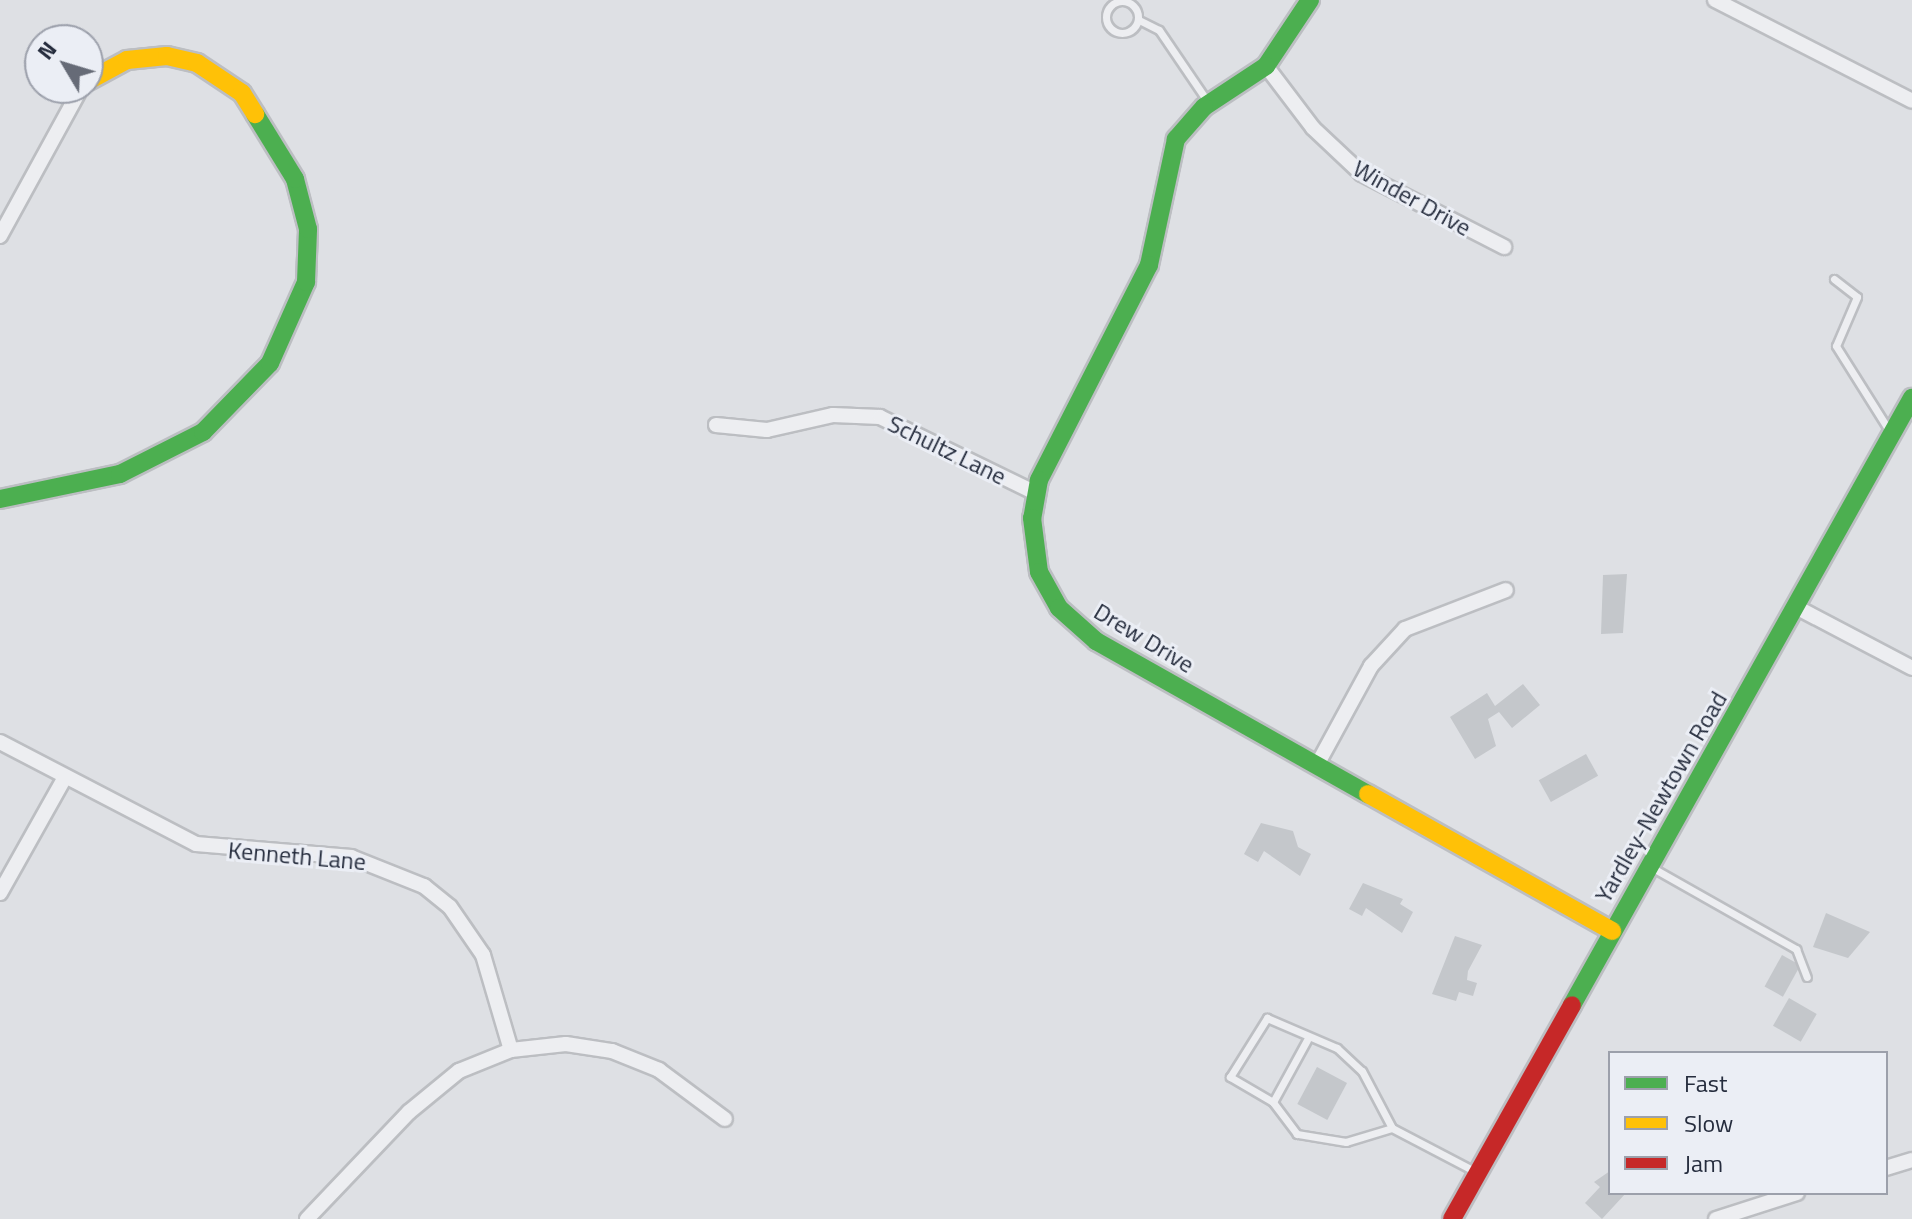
<!DOCTYPE html>
<style>
body{margin:0}
#map{position:relative;width:1912px;height:1219px;overflow:hidden;background:#dee0e4;font-family:"Titillium Web",sans-serif}
div>[style]{position:absolute}
[style*='--x']{left:calc(var(--x)*1px);top:calc(var(--y)*1px);width:calc(var(--w)*1px);rotate:calc(var(--a)*1deg)}
.building>*{inset:0;background:#c4c7cb;transform-origin:0 0}
.roads{filter:drop-shadow(2px 0 #bcbec2) drop-shadow(-2px 0 #bcbec2) drop-shadow(0 2px #bcbec2) drop-shadow(0 -2px #bcbec2)}
.lane>*{height:7px;margin:-3.5px;padding:0 3.5px;transform-origin:3.5px;border-radius:3.5px;background:#edeef1}
.lane>.ring{margin:-3.5px;padding:0;box-sizing:content-box;background:none;border:7px solid #edeef1;border-radius:50%}
.street>*{height:14px;margin:-7px;padding:0 7px;transform-origin:7px;border-radius:7px;background:#edeef1}
.fast>*{height:18px;margin:-9px;padding:0 9px;transform-origin:9px;border-radius:9px;background:#4caf50}
.slow>*{height:18px;margin:-9px;padding:0 9px;transform-origin:9px;border-radius:9px;background:#ffc107}
.jam>*{height:18px;margin:-9px;padding:0 9px;transform-origin:9px;border-radius:9px;background:#c62828}
span{translate:-50% -50%;white-space:nowrap;text-align:center;line-height:1.15;-webkit-text-stroke:6px #ebeef5;paint-order:stroke}
.street-label{font-size:24px;color:#252c3d}
.legend{position:absolute;left:1608px;top:1051px;width:280px;height:144px;box-sizing:border-box;background:#ebeef5;border:2px solid #9ca0ab;margin:0;padding:10px 14px;list-style:none;font-size:24px;color:#252c3d}
.legend li{display:flex;align-items:center;gap:16px;height:40px}
.legend b{width:40px;border:2px solid #9ca0ab}
.north{position:absolute;left:24px;top:24px;width:80px;height:80px;box-sizing:border-box;background:#ebeef5;border:2px solid #9ca0ab;border-radius:50%;rotate:308deg;font-size:22px;font-weight:700;line-height:32px;text-align:center;color:#252c3d}
.north::after{content:'';display:block;margin:auto;width:28px;height:36px;background:#666b77;clip-path:polygon(50% 0,100% 100%,50% 72%,0 100%)}
</style>
<div id="map">
<div class="building">
<div style="clip-path:polygon(1627px 574px,1623px 633px,1601px 634px,1603px 575px)"></div>
<div style="clip-path:polygon(1523px 684px,1540px 705px,1512px 728px,1499px 712px,1488px 719px,1496px 746px,1475px 759px,1450px 717px,1487px 693px,1495px 706px)"></div>
<div style="left:1586px;top:754px;width:25px;height:54px;rotate:61deg"></div>
<div style="clip-path:polygon(1261px 823px,1293px 831px,1298px 847px,1311px 854px,1300px 876px,1264px 851px,1258px 862px,1244px 854px)"></div>
<div style="clip-path:polygon(1363px 883px,1403px 899px,1400px 904px,1413px 912px,1402px 933px,1366px 908px,1362px 916px,1349px 909px)"></div>
<div style="clip-path:polygon(1826px 913px,1870px 932px,1848px 958px,1813px 947px)"></div>
<div style="clip-path:polygon(1455px 936px,1482px 945px,1468px 971px,1467px 980px,1477px 983px,1473px 996px,1459px 992px,1456px 1001px,1432px 994px)"></div>
<div style="left:1782px;top:955px;width:21px;height:36px;rotate:29deg"></div>
<div style="left:1789px;top:998px;width:32px;height:32px;rotate:30deg"></div>
<div style="left:1317px;top:1067px;width:34px;height:42px;rotate:28deg"></div>
<div style="clip-path:polygon(1610px 1171px,1610px 1193px,1626px 1193px,1602px 1219px,1585px 1203px,1600px 1187px,1594px 1182px)"></div>
</div>
<div class="roads">
<div class="lane">
<div class="ring" style="left:1106px;top:1px;width:25px;height:25px"></div>
<div style="--x:1139;--y:20;--w:22;--a:27"></div>
<div style="--x:1159;--y:30;--w:87;--a:55.8"></div>
<div style="--x:1834;--y:279;--w:29;--a:38"></div>
<div style="--x:1857;--y:297;--w:53;--a:113.2"></div>
<div style="--x:1836;--y:346;--w:99;--a:57.8"></div>
<div style="--x:1651;--y:867;--w:167;--a:29.5"></div>
<div style="--x:1796;--y:949;--w:30;--a:69"></div>
<div style="--x:1267;--y:1018;--w:76;--a:23.2"></div>
<div style="--x:1337;--y:1048;--w:34;--a:43"></div>
<div style="--x:1362;--y:1071;--w:64;--a:62.2"></div>
<div style="--x:1392;--y:1128;--w:48;--a:163.1"></div>
<div style="--x:1346;--y:1142;--w:50;--a:-170.7"></div>
<div style="--x:1297;--y:1134;--w:40;--a:-127"></div>
<div style="--x:1273;--y:1102;--w:50;--a:-149.8"></div>
<div style="--x:1230;--y:1077;--w:70;--a:-57.9"></div>
<div style="--x:1273;--y:1102;--w:71;--a:-61.3"></div>
<div style="--x:1392;--y:1128;--w:95;--a:27.6"></div>
</div>
<div class="street">
<div style="--x:1715;--y:0;--w:221;--a:27.1"></div>
<div style="--x:1266;--y:66;--w:78;--a:52.8"></div>
<div style="--x:1313;--y:128;--w:67;--a:43.2"></div>
<div style="--x:1362;--y:174;--w:160;--a:27.2"></div>
<div style="--x:0;--y:236;--w:169;--a:-61.3"></div>
<div style="--x:716;--y:425;--w:51;--a:5.6"></div>
<div style="--x:767;--y:430;--w:68;--a:-12.8"></div>
<div style="--x:833;--y:415;--w:47;--a:2.4"></div>
<div style="--x:880;--y:417;--w:174;--a:26"></div>
<div style="--x:1796;--y:607;--w:131;--a:27.7"></div>
<div style="--x:0;--y:742;--w:221;--a:27.5"></div>
<div style="--x:196;--y:844;--w:156;--a:4.8"></div>
<div style="--x:351;--y:857;--w:79;--a:21.7"></div>
<div style="--x:424;--y:886;--w:33;--a:39"></div>
<div style="--x:450;--y:907;--w:58;--a:55.5"></div>
<div style="--x:483;--y:955;--w:99;--a:73.6"></div>
<div style="--x:1317;--y:765;--w:113;--a:-61.4"></div>
<div style="--x:1371;--y:666;--w:50;--a:-47.4"></div>
<div style="--x:1405;--y:629;--w:108;--a:-21.1"></div>
<div style="--x:0;--y:893;--w:131;--a:-60.7"></div>
<div style="--x:1886;--y:1168;--w:27;--a:-17"></div>
<div style="--x:307;--y:1219;--w:148;--a:-46.4"></div>
<div style="--x:409;--y:1112;--w:65;--a:-39.4"></div>
<div style="--x:459;--y:1071;--w:56;--a:-22"></div>
<div style="--x:511;--y:1050;--w:55;--a:-6.2"></div>
<div style="--x:566;--y:1044;--w:47;--a:8.7"></div>
<div style="--x:612;--y:1051;--w:51;--a:22"></div>
<div style="--x:659;--y:1070;--w:82;--a:36.6"></div>
<div style="--x:1716;--y:1219;--w:85;--a:-17.8"></div>
</div>
<div class="fast">
<div style="--x:1310;--y:0;--w:79;--a:123.7"></div>
<div style="--x:1266;--y:66;--w:74;--a:146.5"></div>
<div style="--x:1204;--y:107;--w:43;--a:131.2"></div>
<div style="--x:1176;--y:139;--w:129;--a:102.1"></div>
<div style="--x:1149;--y:265;--w:242;--a:117.1"></div>
<div style="--x:1039;--y:480;--w:39;--a:100"></div>
<div style="--x:1032;--y:518;--w:54;--a:82.6"></div>
<div style="--x:1039;--y:572;--w:41;--a:60.9"></div>
<div style="--x:1059;--y:608;--w:50;--a:41.7"></div>
<div style="--x:1096;--y:641;--w:312;--a:29.4"></div>
<div style="--x:0;--y:499;--w:123;--a:-11.8"></div>
<div style="--x:120;--y:474;--w:93;--a:-26.8"></div>
<div style="--x:203;--y:432;--w:96;--a:-45.8"></div>
<div style="--x:270;--y:363;--w:89;--a:-66"></div>
<div style="--x:306;--y:282;--w:53;--a:-87.8"></div>
<div style="--x:308;--y:229;--w:52;--a:-104.6"></div>
<div style="--x:295;--y:179;--w:76;--a:-121.6"></div>
<div style="--x:1572;--y:1005;--w:696;--a:-60.75"></div>
</div>
<div class="slow">
<div style="--x:88;--y:81;--w:44;--a:-28.3"></div>
<div style="--x:127;--y:60;--w:40;--a:-5.7"></div>
<div style="--x:167;--y:56;--w:31;--a:13"></div>
<div style="--x:197;--y:63;--w:54;--a:33.7"></div>
<div style="--x:242;--y:93;--w:25;--a:58"></div>
<div style="--x:1368;--y:794;--w:280;--a:29.3"></div>
</div>
<div class="jam">
<div style="--x:1452;--y:1219;--w:245;--a:-60.7"></div>
</div>
</div>
<div class="street-label">
<span style="left:1412px;top:198px;rotate:29deg">Winder Drive</span>
<span style="left:947px;top:450px;rotate:26deg">Schultz Lane</span>
<span style="left:1144px;top:638px;rotate:31deg">Drew Drive</span>
<span style="left:1661px;top:797px;rotate:-60deg">Yardley-Newtown Road</span>
<span style="left:297px;top:856px;rotate:5deg">Kenneth Lane</span>
</div>
<ul class="legend">
<li><b style="height:10px;background:#4caf50"></b>Fast</li>
<li><b style="height:10px;background:#ffc107"></b>Slow</li>
<li><b style="height:10px;background:#c62828"></b>Jam</li>
</ul>
<div class="north">N</div>
</div>
